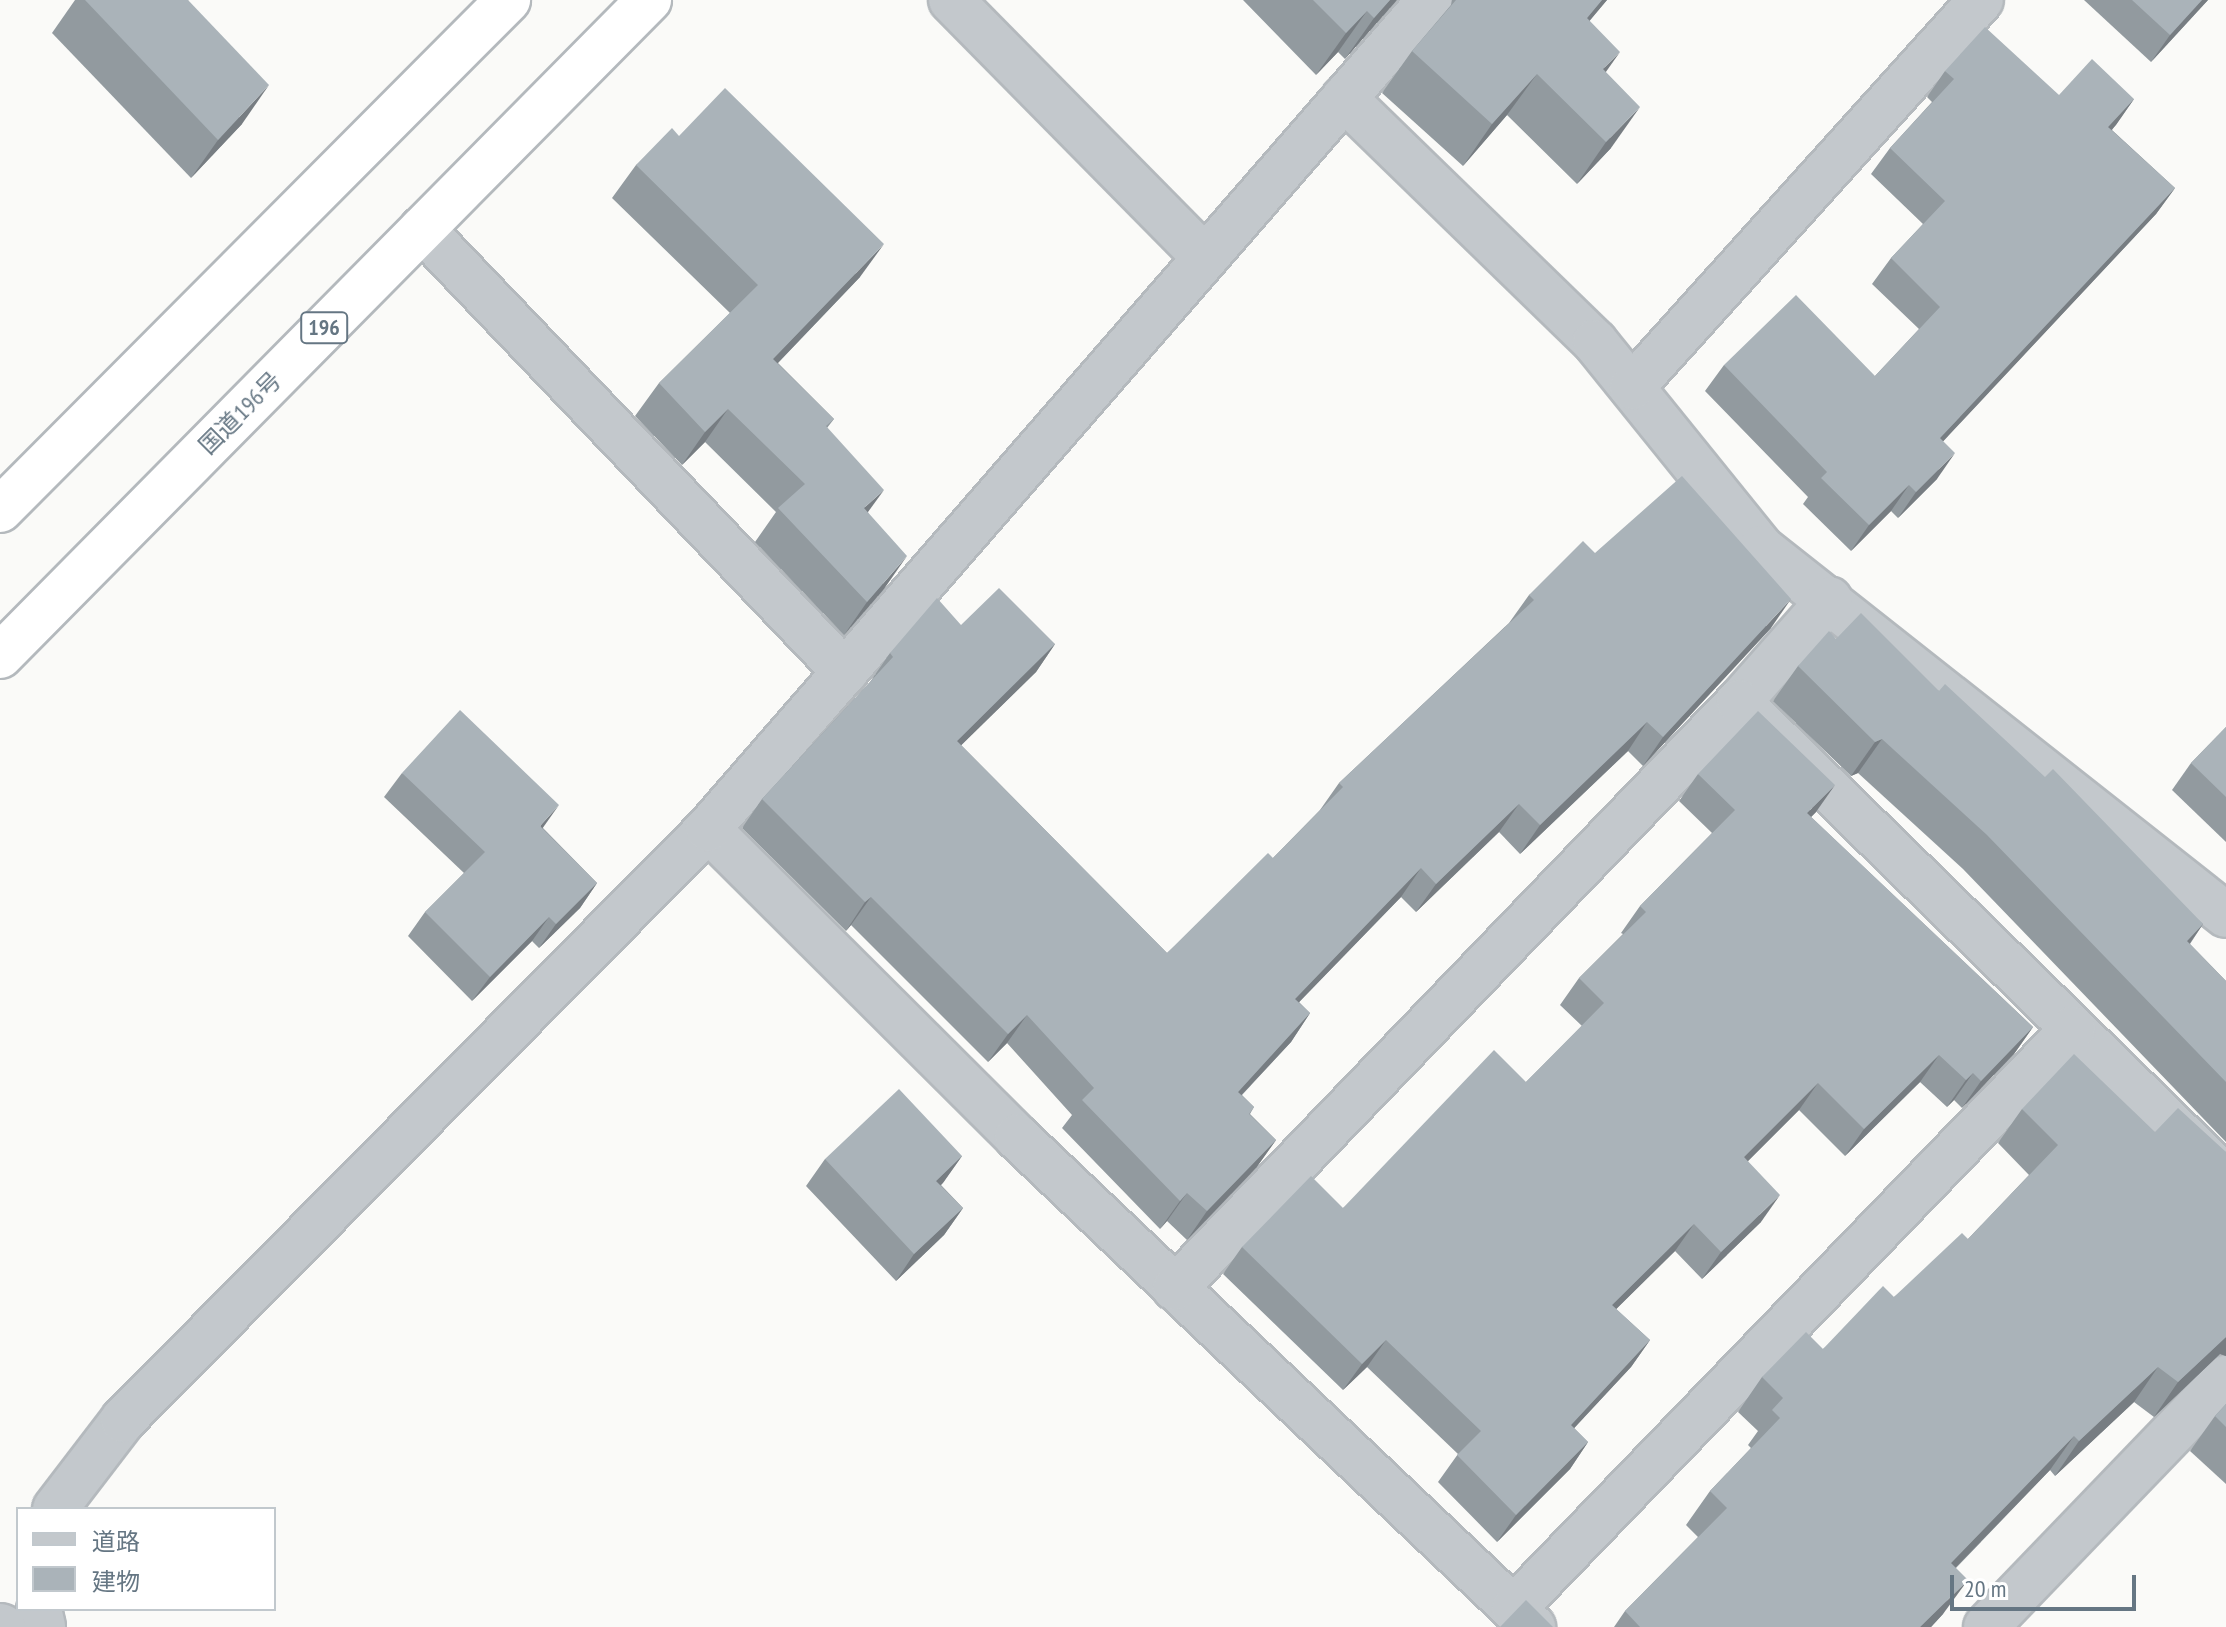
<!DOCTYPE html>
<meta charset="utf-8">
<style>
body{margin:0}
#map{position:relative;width:2226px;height:1627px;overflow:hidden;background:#fafaf8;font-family:"PT Sans Narrow","Noto Sans JP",sans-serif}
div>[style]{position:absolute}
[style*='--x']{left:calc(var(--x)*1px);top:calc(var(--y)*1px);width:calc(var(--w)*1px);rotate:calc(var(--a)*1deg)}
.roads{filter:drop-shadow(2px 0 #b4b9bd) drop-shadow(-2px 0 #b4b9bd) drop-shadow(0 2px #b4b9bd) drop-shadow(0 -2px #b4b9bd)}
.minor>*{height:44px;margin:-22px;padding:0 22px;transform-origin:22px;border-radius:22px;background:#c3c8cc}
.highway>*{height:44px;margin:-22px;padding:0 22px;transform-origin:22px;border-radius:22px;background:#fff}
.wall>*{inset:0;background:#929a9f}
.shaded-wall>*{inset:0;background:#777d82}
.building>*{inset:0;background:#aab3b9}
span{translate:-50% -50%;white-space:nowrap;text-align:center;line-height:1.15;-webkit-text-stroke:8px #fff;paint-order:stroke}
.shield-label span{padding:2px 6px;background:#fff;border:2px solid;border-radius:6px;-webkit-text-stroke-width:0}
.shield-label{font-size:22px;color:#657683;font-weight:700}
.street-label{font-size:24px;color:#657683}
.legend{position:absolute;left:16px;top:1507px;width:260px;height:104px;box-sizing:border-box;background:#fff;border:2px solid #c1c8cd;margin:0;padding:10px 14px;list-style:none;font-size:24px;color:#657683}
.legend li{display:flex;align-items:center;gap:16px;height:40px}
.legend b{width:40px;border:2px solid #c1c8cd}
.scale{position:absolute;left:1950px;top:1575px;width:186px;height:36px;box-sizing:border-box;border:4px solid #657683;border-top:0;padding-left:10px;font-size:24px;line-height:28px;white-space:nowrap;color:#657683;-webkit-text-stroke:6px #fff;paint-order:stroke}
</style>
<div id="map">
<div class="roads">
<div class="minor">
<div style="--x:951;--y:0;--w:362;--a:45.4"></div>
<div style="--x:1344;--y:98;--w:350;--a:44.2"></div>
<div style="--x:1595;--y:342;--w:265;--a:51.1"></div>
<div style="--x:1761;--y:548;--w:592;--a:38.28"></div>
<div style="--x:422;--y:229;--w:613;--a:46.32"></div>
<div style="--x:1632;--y:387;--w:521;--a:-47.96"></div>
<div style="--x:1739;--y:702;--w:137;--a:-48.5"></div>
<div style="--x:708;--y:829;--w:436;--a:44.9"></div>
<div style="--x:1017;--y:1137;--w:712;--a:43.52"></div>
<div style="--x:1175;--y:1288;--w:813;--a:-46.1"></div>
<div style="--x:1739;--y:702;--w:681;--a:44.35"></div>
<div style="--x:55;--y:1509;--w:112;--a:-52.6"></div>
<div style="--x:123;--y:1420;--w:832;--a:-45.29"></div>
<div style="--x:708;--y:829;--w:1099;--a:-48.95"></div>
<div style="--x:1514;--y:1608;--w:805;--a:-46.01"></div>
<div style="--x:39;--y:1609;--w:18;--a:77"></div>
<div style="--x:0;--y:1626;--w:3;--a:18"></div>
<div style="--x:1986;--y:1627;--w:346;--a:-46.1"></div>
</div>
<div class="highway">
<div style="--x:0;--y:510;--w:720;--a:-45.11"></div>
<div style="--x:0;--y:656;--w:923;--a:-45.31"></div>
</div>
</div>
<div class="wall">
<div style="clip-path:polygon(75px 0,188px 0,242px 124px,191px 178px,52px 33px)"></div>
<div style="clip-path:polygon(1243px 0,1397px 0,1345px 59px,1338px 52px,1316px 75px)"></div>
<div style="clip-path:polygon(1452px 0,1607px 0,1589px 21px,1606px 72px,1611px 148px,1577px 184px,1507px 115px,1463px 166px,1382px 93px,1412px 51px,1451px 5px)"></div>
<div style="clip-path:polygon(2084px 0,2208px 0,2151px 62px)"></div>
<div style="clip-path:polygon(1945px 71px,2059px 95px,2134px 99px,2112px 130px,2175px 188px,2156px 214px,1943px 441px,1937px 479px,1898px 518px,1891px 511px,1851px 551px,1803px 504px,1808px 497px,1705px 391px,1724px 365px,1875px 376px,1919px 329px,1872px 284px,1891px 258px,1923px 224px,1871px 174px,1890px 148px,1932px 102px,1927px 97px)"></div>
<div style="clip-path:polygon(679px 136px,860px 277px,778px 363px,834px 419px,827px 428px,868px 512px,884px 589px,844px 635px,755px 542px,776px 512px,705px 442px,682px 465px,635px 416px,659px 383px,730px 313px,612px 198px,636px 165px)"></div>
<div style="clip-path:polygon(1595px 553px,1771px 628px,1643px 766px,1628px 751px,1520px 854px,1499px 832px,1416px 912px,1401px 897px,1299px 1002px,1310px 1013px,1291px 1042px,1242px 1095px,1254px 1107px,1250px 1114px,1276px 1140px,1256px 1168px,1187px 1240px,1167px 1221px,1160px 1229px,1062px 1128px,1072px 1115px,1007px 1043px,988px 1062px,851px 925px,846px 931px,742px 828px,762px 799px,870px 682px,890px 653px,961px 625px,1055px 644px,1036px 672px,961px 745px,1167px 953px,1273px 858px,1320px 810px,1339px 783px,1509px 623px,1529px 595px)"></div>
<div style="clip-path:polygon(1836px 639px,1939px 691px,2203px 924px,2190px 944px,2226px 981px,2226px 1142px,1963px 869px,1858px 773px,1851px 776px,1773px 701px,1798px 666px)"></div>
<div style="clip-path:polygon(2226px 727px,2226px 842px,2172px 790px,2191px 763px)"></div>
<div style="clip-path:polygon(402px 773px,543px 828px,597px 883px,580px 908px,539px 948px,532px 941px,472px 1001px,408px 936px,425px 912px,464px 873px,384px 797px)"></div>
<div style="clip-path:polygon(1698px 774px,1816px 812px,1811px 817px,2033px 1027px,2014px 1054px,1962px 1108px,1954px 1100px,1947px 1107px,1920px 1082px,1845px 1156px,1799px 1110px,1748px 1161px,1761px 1222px,1702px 1279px,1675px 1251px,1616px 1309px,1650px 1340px,1631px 1367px,1574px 1428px,1588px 1442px,1570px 1469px,1497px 1542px,1438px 1482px,1458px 1454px,1367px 1367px,1343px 1390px,1223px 1274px,1242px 1247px,1343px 1208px,1526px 1082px,1582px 1026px,1560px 1005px,1579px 978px,1623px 934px,1621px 933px,1640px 906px,1712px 833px,1679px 801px)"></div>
<div style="clip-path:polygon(2022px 1109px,2155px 1132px,2226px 1152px,2226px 1356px,2220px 1354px,2154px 1417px,2134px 1402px,2055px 1476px,2050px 1470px,1956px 1568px,1943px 1614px,1931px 1627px,1614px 1627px,1625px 1611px,1698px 1537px,1686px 1525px,1710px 1491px,1751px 1448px,1748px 1445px,1758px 1431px,1738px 1412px,1762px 1377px,1823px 1349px,1894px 1297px,1968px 1239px,2029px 1175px,1998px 1143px)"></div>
<div style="clip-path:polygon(962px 1156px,941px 1185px,963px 1208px,944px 1235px,896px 1281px,806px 1186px,825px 1159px)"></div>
<div style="clip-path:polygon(2226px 1404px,2226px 1484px,2190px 1451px,2215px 1416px)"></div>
</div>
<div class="shaded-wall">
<div style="clip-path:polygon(1390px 0,1397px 0,1345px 59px,1374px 18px)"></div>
<div style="clip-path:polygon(1602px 0,1607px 0,1557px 60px,1587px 18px)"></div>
<div style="clip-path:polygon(2202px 0,2208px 0,2151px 62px,2170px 35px)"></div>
<div style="clip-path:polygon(1367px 11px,1338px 52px,1316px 75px,1346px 33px)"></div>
<div style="clip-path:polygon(1620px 52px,1591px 93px,1603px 69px)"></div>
<div style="clip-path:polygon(1537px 74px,1507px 115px,1463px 166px,1492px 124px)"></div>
<div style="clip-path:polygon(269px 85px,242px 124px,191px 178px,218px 140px)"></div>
<div style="clip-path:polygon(2134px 99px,2116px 125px,2090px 153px,2108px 127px)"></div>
<div style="clip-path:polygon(1640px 107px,1611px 148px,1577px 184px,1606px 142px)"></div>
<div style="clip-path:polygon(2175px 188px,2156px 214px,1922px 464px,1940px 438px)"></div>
<div style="clip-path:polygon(884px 244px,860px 277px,750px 392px,773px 359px)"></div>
<div style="clip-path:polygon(728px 409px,705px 442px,682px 465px,705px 432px)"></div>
<div style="clip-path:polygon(1955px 453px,1937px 479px,1898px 518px,1916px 492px)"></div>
<div style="clip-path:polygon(1909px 485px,1891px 511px,1851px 551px,1869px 525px)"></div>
<div style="clip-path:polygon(884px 490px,860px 523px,864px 508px)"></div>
<div style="clip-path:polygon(907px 556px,884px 589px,844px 635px,867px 602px)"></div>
<div style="clip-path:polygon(1791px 599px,1771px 628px,1643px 766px,1663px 737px)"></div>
<div style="clip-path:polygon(1055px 644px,1036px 672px,937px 769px,957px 741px)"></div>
<div style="clip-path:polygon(1647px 722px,1628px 751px,1520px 854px,1540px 825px)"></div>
<div style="clip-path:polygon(1882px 739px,1858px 773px,1851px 776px,1875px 742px)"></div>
<div style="clip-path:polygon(1835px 785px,1816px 812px,1788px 840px,1807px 813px)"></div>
<div style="clip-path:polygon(1519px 804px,1499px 832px,1416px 912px,1436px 884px)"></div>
<div style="clip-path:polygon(559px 805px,542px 829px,540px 826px)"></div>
<div style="clip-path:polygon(1421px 868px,1401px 897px,1275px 1027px,1295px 999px)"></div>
<div style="clip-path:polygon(597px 883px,580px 908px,539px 948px,556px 924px)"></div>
<div style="clip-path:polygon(871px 897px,851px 925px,846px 931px,865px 902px)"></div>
<div style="clip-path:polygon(549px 917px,532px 941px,472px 1001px,490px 977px)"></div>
<div style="clip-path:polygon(2203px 924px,2179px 959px,2187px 941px)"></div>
<div style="clip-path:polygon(1310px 1013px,1291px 1042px,1218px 1120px,1238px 1092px)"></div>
<div style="clip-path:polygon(1027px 1015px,1007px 1043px,988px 1062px,1008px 1034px)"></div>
<div style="clip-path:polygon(2033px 1027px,2014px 1054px,1962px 1108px,1981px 1081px)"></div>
<div style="clip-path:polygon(1939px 1055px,1920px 1082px,1845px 1156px,1864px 1129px)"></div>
<div style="clip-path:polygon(1973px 1073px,1954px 1100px,1947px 1107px,1966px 1080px)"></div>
<div style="clip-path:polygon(1818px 1083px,1799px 1110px,1725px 1184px,1744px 1157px)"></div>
<div style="clip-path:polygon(1276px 1140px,1256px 1168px,1187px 1240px,1207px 1211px)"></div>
<div style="clip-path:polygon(962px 1156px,943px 1183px,917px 1207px,936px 1181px)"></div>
<div style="clip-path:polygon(1187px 1193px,1167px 1221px,1160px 1229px,1180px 1201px)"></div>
<div style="clip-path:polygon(1780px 1195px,1761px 1222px,1702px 1279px,1721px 1252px)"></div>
<div style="clip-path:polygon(963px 1208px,944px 1235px,896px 1281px,914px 1254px)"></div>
<div style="clip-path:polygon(1694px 1224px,1675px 1251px,1593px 1332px,1612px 1305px)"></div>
<div style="clip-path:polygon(2226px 1337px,2226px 1356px,2220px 1354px,2154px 1417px,2178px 1382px)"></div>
<div style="clip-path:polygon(1386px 1340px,1367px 1367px,1343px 1390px,1362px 1364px)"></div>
<div style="clip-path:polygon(1650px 1340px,1631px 1367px,1552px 1452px,1571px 1425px)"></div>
<div style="clip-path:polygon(2158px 1367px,2134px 1402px,2055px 1476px,2079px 1441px)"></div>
<div style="clip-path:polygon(2074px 1436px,2050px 1470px,1927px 1597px,1951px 1563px)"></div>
<div style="clip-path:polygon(1588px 1442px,1570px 1469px,1497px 1542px,1516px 1515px)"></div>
<div style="clip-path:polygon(1968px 1580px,1943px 1614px,1931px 1627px,1920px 1627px)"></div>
</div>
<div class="building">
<div style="clip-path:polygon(85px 0,188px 0,269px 85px,218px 140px)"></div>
<div style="clip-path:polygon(1313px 0,1390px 0,1374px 18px,1367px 11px,1346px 33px)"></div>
<div style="clip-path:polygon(1456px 0,1602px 0,1587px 18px,1620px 52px,1603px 69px,1640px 107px,1606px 142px,1537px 74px,1492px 124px,1412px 51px)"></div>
<div style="clip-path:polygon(2132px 0,2202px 0,2170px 35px)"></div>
<div style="clip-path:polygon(1985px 27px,2059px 95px,2092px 59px,2134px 99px,2108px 127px,2175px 188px,1940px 438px,1955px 453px,1916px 492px,1909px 485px,1869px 525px,1821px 478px,1827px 472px,1724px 365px,1796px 295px,1875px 376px,1940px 307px,1891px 258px,1945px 201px,1890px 148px,1954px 79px,1945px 71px)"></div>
<div style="clip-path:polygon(725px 88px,884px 244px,773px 359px,834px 419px,826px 426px,884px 490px,864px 508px,907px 556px,867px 602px,778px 508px,805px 484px,728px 409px,705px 432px,659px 383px,758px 285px,636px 165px,672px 128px,679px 136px)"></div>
<div style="clip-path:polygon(1682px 476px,1791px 599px,1663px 737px,1647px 722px,1540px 825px,1519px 804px,1436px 884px,1421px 868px,1295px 999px,1310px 1013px,1238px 1092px,1254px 1107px,1249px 1114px,1276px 1140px,1207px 1211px,1187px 1193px,1180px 1201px,1082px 1100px,1094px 1088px,1027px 1015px,1008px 1034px,871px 897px,865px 902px,762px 799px,893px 657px,890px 653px,937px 598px,961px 625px,999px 588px,1055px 644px,957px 741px,1167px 953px,1268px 853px,1273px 858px,1343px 787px,1339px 783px,1534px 600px,1529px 595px,1583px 541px,1595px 553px)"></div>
<div style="clip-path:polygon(1861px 613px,1939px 691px,1945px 684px,2045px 777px,2053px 769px,2203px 924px,2187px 941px,2226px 981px,2226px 1082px,1987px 835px,1882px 739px,1875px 742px,1798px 666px,1829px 631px,1836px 639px)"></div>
<div style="clip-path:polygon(460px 710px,559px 805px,540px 826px,597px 883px,556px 924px,549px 917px,490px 977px,425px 912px,485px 852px,402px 773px)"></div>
<div style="clip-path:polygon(1758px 711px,1835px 785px,1807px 813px,2033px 1027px,1981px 1081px,1973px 1073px,1966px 1080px,1939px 1055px,1864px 1129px,1818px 1083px,1744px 1157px,1780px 1195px,1721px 1252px,1694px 1224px,1612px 1305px,1650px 1340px,1571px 1425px,1588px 1442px,1516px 1515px,1457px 1455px,1481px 1431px,1386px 1340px,1362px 1364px,1242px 1247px,1311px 1176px,1343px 1208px,1494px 1050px,1526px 1082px,1604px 1003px,1579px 978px,1646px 912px,1640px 906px,1735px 810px,1698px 774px)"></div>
<div style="clip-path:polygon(2226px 727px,2226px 797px,2191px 763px)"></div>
<div style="clip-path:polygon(2074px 1054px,2155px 1132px,2178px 1108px,2226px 1152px,2226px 1337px,2178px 1382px,2158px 1367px,2079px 1441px,2074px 1436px,1951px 1563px,1968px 1580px,1920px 1627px,1640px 1627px,1625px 1611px,1727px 1508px,1710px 1491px,1780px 1418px,1772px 1410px,1783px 1398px,1762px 1377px,1806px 1332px,1823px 1349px,1883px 1286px,1894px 1297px,1962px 1233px,1968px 1239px,2058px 1145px,2022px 1109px)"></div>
<div style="clip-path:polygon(899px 1089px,962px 1156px,936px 1181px,963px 1208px,914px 1254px,825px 1159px)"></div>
<div style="clip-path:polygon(2226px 1404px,2226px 1427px,2215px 1416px)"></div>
<div style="clip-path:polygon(1526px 1600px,1553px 1627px,1500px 1627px)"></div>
</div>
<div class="shield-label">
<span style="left:324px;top:328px">196</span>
</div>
<div class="street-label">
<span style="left:240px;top:413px;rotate:-45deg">国道196号</span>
</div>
<ul class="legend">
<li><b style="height:10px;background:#c3c8cc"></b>道路</li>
<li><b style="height:22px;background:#aab3b9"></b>建物</li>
</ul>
<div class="scale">20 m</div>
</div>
